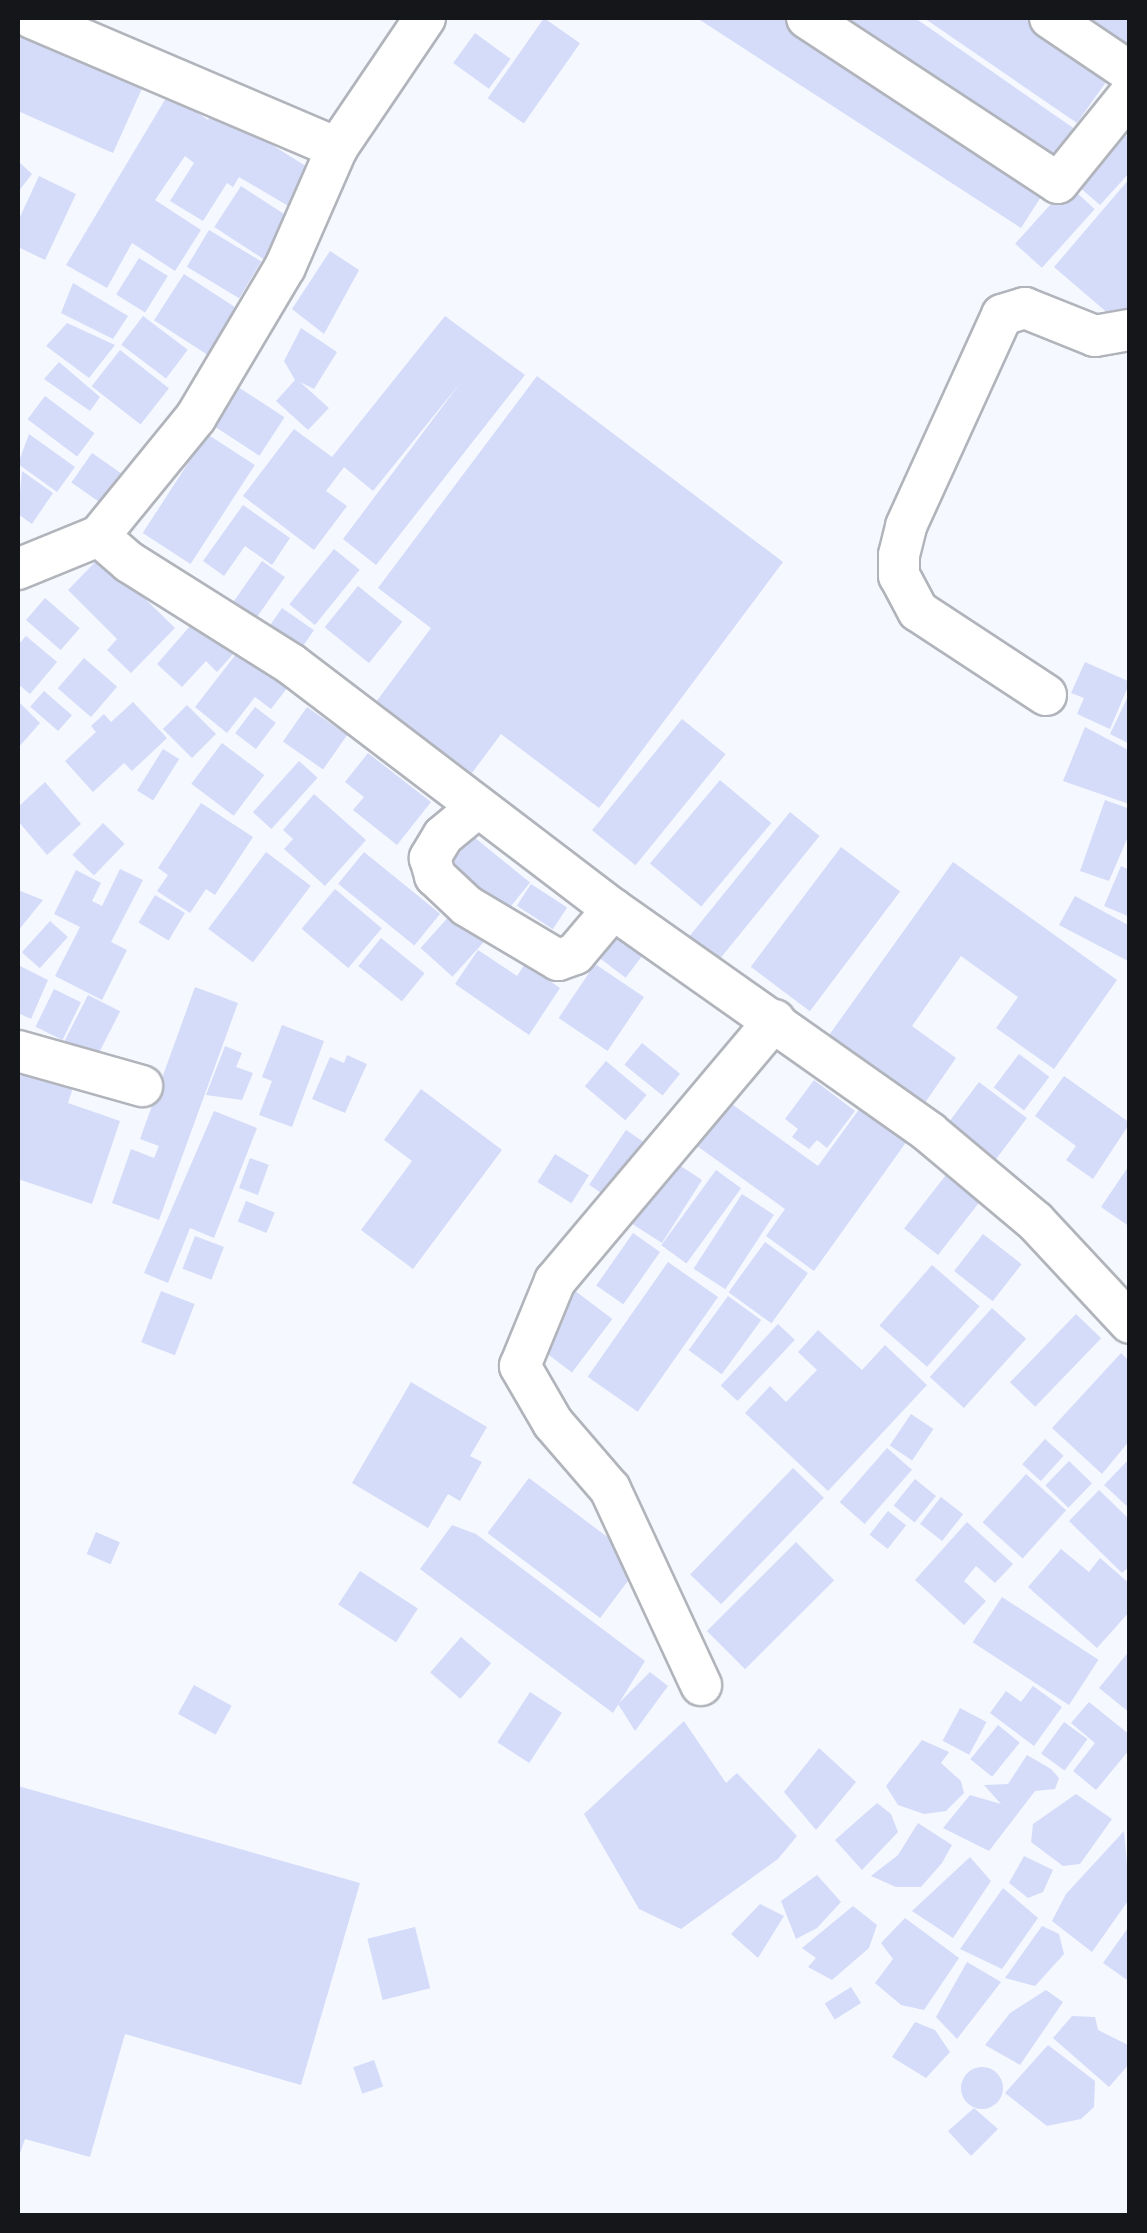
<!DOCTYPE html>
<style>
body{margin:0}
#map{position:relative;width:1147px;height:2233px;overflow:hidden;background:#f6f8ff;font-family:"Asap Condensed",sans-serif}
div>[style]{position:absolute}
[style*='--x']{left:calc(var(--x)*1px);top:calc(var(--y)*1px);width:calc(var(--w)*1px);rotate:calc(var(--a)*1deg)}
.building>*{inset:0;background:#d4dcf9;transform-origin:0 0}
.round{border-radius:50%}
.roads{filter:drop-shadow(2px 0 #b1b4bb) drop-shadow(-2px 0 #b1b4bb) drop-shadow(0 2px #b1b4bb) drop-shadow(0 -2px #b1b4bb)}
.minor>*{height:40px;margin:-20px;padding:0 20px;transform-origin:20px;border-radius:20px;background:#fff}
span{translate:-50% -50%;white-space:nowrap;text-align:center;line-height:1.15;-webkit-text-stroke:10px #fff;paint-order:stroke}
.frame{position:absolute;inset:0;border:20px solid #151619;pointer-events:none}
</style>
<div id="map">
<div class="building">
<div style="left:544px;top:18px;width:44px;height:98px;rotate:35deg"></div>
<div style="clip-path:polygon(697px 18px,788px 18px,1048px 186px,1021px 228px)"></div>
<div style="clip-path:polygon(842px 18px,915px 18px,1082px 134px,1055px 173px)"></div>
<div style="clip-path:polygon(924px 18px,1028px 18px,1111px 75px,1077px 123px)"></div>
<div style="clip-path:polygon(1063px 18px,1130px 18px,1130px 62px)"></div>
<div style="clip-path:polygon(18px 27px,144px 84px,113px 153px,18px 111px)"></div>
<div style="left:475px;top:33px;width:44px;height:37px;rotate:36deg"></div>
<div style="clip-path:polygon(169px 93px,208px 120px,214px 109px,317px 173px,295px 210px,239px 177px,233px 187px,227px 183px,203px 221px,170px 201px,194px 163px,185px 156px,155px 200px,201px 230px,175px 271px,132px 243px,107px 288px,66px 265px)"></div>
<div style="clip-path:polygon(1116px 127px,1130px 139px,1130px 172px,1100px 205px,1070px 179px)"></div>
<div style="clip-path:polygon(18px 161px,32px 174px,18px 192px)"></div>
<div style="clip-path:polygon(39px 176px,76px 194px,45px 260px,18px 247px,18px 221px)"></div>
<div style="clip-path:polygon(1130px 178px,1130px 306px,1117px 321px,1054px 267px)"></div>
<div style="left:1068px;top:185px;width:36px;height:79px;rotate:42deg"></div>
<div style="left:241px;top:186px;width:62px;height:49px;rotate:33deg"></div>
<div style="left:209px;top:230px;width:61px;height:43px;rotate:31deg"></div>
<div style="clip-path:polygon(330px 251px,359px 270px,324px 334px,292px 309px)"></div>
<div style="left:139px;top:258px;width:34px;height:43px;rotate:32deg"></div>
<div style="left:184px;top:274px;width:72px;height:55px;rotate:33deg"></div>
<div style="clip-path:polygon(73px 283px,128px 316px,113px 339px,61px 313px)"></div>
<div style="left:143px;top:316px;width:56px;height:36px;rotate:37deg"></div>
<div style="clip-path:polygon(445px 316px,525px 375px,376px 565px,343px 539px,461px 382px,373px 491px,344px 467px,326px 491px,347px 506px,314px 550px,243px 496px,294px 429px,332px 457px)"></div>
<div style="clip-path:polygon(67px 323px,115px 345px,89px 378px,46px 346px)"></div>
<div style="clip-path:polygon(301px 328px,337px 352px,314px 389px,300px 382px,329px 408px,308px 430px,276px 401px,295px 380px,284px 361px)"></div>
<div style="left:120px;top:350px;width:62px;height:46px;rotate:38deg"></div>
<div style="clip-path:polygon(59px 362px,100px 397px,90px 411px,44px 379px)"></div>
<div style="clip-path:polygon(537px 376px,783px 562px,599px 808px,501px 734px,472px 773px,376px 702px,431px 628px,378px 588px)"></div>
<div style="left:235px;top:385px;width:59px;height:46px;rotate:33deg"></div>
<div style="left:45px;top:396px;width:62px;height:29px;rotate:37deg"></div>
<div style="clip-path:polygon(29px 434px,75px 467px,57px 492px,18px 464px)"></div>
<div style="left:207px;top:434px;width:57px;height:118px;rotate:33deg"></div>
<div style="left:92px;top:453px;width:42px;height:36px;rotate:35deg"></div>
<div style="clip-path:polygon(22px 471px,53px 493px,32px 524px,18px 514px)"></div>
<div style="clip-path:polygon(243px 505px,290px 538px,272px 565px,245px 546px,224px 576px,203px 561px)"></div>
<div style="left:334px;top:549px;width:33px;height:71px;rotate:39deg"></div>
<div style="clip-path:polygon(101px 556px,175px 628px,131px 673px,107px 650px,117px 639px,68px 590px)"></div>
<div style="left:262px;top:561px;width:28px;height:60px;rotate:35deg"></div>
<div style="left:358px;top:586px;width:57px;height:53px;rotate:39deg"></div>
<div style="left:45px;top:598px;width:46px;height:29px;rotate:41deg"></div>
<div style="left:282px;top:608px;width:39px;height:24px;rotate:35deg"></div>
<div style="clip-path:polygon(197px 618px,235px 652px,217px 672px,206px 661px,182px 687px,157px 664px)"></div>
<div style="clip-path:polygon(26px 636px,57px 662px,30px 694px,18px 684px,18px 645px)"></div>
<div style="clip-path:polygon(240px 649px,288px 687px,271px 709px,255px 697px,227px 733px,195px 707px)"></div>
<div style="left:84px;top:658px;width:44px;height:40px;rotate:41deg"></div>
<div style="clip-path:polygon(1085px 662px,1130px 682px,1110px 729px,1077px 714px,1084px 698px,1071px 693px)"></div>
<div style="left:44px;top:691px;width:37px;height:21px;rotate:41deg"></div>
<div style="clip-path:polygon(1130px 692px,1130px 744px,1110px 734px)"></div>
<div style="clip-path:polygon(18px 701px,40px 723px,18px 748px)"></div>
<div style="clip-path:polygon(133px 702px,167px 738px,132px 771px,124px 763px,93px 792px,65px 761px,96px 732px,91px 726px,104px 714px,111px 722px)"></div>
<div style="left:187px;top:705px;width:41px;height:34px;rotate:45deg"></div>
<div style="left:255px;top:707px;width:26px;height:33px;rotate:37deg"></div>
<div style="left:307px;top:707px;width:49px;height:42px;rotate:35deg"></div>
<div style="left:682px;top:719px;width:56px;height:143px;rotate:39deg"></div>
<div style="clip-path:polygon(1085px 727px,1130px 751px,1129px 804px,1063px 781px)"></div>
<div style="left:222px;top:743px;width:53px;height:51px;rotate:37deg"></div>
<div style="left:163px;top:749px;width:19px;height:49px;rotate:32deg"></div>
<div style="clip-path:polygon(368px 753px,431px 802px,397px 845px,353px 810px,364px 797px,345px 782px)"></div>
<div style="left:299px;top:761px;width:25px;height:69px;rotate:42deg"></div>
<div style="left:720px;top:780px;width:67px;height:109px;rotate:40deg"></div>
<div style="clip-path:polygon(45px 782px,81px 824px,47px 855px,18px 821px,18px 807px)"></div>
<div style="clip-path:polygon(314px 794px,366px 840px,325px 886px,284px 849px,293px 839px,283px 830px)"></div>
<div style="clip-path:polygon(1105px 800px,1130px 809px,1130px 832px,1109px 881px,1080px 871px)"></div>
<div style="clip-path:polygon(201px 803px,253px 837px,215px 895px,206px 889px,190px 913px,157px 891px,168px 875px,158px 868px)"></div>
<div style="left:790px;top:812px;width:38px;height:163px;rotate:39deg"></div>
<div style="left:103px;top:823px;width:30px;height:44px;rotate:44deg"></div>
<div style="left:464px;top:829px;width:85px;height:38px;rotate:39deg"></div>
<div style="left:841px;top:847px;width:74px;height:150px;rotate:37deg"></div>
<div style="left:266px;top:852px;width:56px;height:96px;rotate:37deg"></div>
<div style="left:364px;top:852px;width:98px;height:41px;rotate:39deg"></div>
<div style="clip-path:polygon(953px 862px,1117px 980px,1054px 1069px,996px 1028px,1018px 997px,961px 956px,912px 1026px,956px 1058px,922px 1107px,827px 1038px)"></div>
<div style="clip-path:polygon(1121px 866px,1130px 870px,1130px 917px,1104px 906px)"></div>
<div style="clip-path:polygon(120px 869px,143px 880px,111px 942px,127px 950px,102px 1000px,55px 976px,80px 927px,54px 914px,76px 870px,101px 883px,92px 901px,102px 906px)"></div>
<div style="left:531px;top:884px;width:43px;height:26px;rotate:33deg"></div>
<div style="left:335px;top:889px;width:61px;height:52px;rotate:40deg"></div>
<div style="clip-path:polygon(18px 890px,43px 900px,18px 931px)"></div>
<div style="left:155px;top:895px;width:35px;height:32px;rotate:31deg"></div>
<div style="clip-path:polygon(1075px 896px,1130px 926px,1130px 962px,1059px 925px)"></div>
<div style="left:452px;top:913px;width:43px;height:47px;rotate:42deg"></div>
<div style="left:50px;top:921px;width:24px;height:42px;rotate:42deg"></div>
<div style="left:611px;top:924px;width:44px;height:34px;rotate:37deg"></div>
<div style="left:381px;top:938px;width:56px;height:36px;rotate:39deg"></div>
<div style="clip-path:polygon(478px 950px,517px 976px,525px 964px,560px 988px,529px 1035px,455px 984px)"></div>
<div style="left:595px;top:964px;width:59px;height:65px;rotate:34deg"></div>
<div style="clip-path:polygon(18px 965px,48px 980px,31px 1019px,18px 1013px)"></div>
<div style="clip-path:polygon(195px 987px,238px 1003px,159px 1220px,112px 1203px,131px 1149px,154px 1158px,159px 1146px,140px 1139px)"></div>
<div style="left:54px;top:989px;width:30px;height:42px;rotate:26deg"></div>
<div style="left:88px;top:995px;width:36px;height:52px;rotate:27deg"></div>
<div style="clip-path:polygon(282px 1025px,324px 1041px,292px 1127px,259px 1115px,272px 1081px,262px 1077px)"></div>
<div style="left:642px;top:1043px;width:49px;height:28px;rotate:39deg"></div>
<div style="clip-path:polygon(225px 1046px,242px 1053px,236px 1067px,253px 1073px,242px 1100px,206px 1095px)"></div>
<div style="left:1019px;top:1054px;width:38px;height:42px;rotate:37deg"></div>
<div style="clip-path:polygon(347px 1055px,367px 1064px,345px 1113px,312px 1099px,330px 1057px,344px 1063px)"></div>
<div style="clip-path:polygon(26px 1060px,76px 1078px,68px 1103px,120px 1121px,92px 1204px,18px 1179px,18px 1083px)"></div>
<div style="left:606px;top:1061px;width:53px;height:33px;rotate:40deg"></div>
<div style="clip-path:polygon(1064px 1076px,1130px 1123px,1093px 1179px,1066px 1160px,1076px 1146px,1035px 1116px)"></div>
<div style="clip-path:polygon(814px 1080px,855px 1111px,827px 1148px,817px 1140px,809px 1149px,792px 1137px,798px 1129px,785px 1119px)"></div>
<div style="left:979px;top:1082px;width:60px;height:54px;rotate:37deg"></div>
<div style="clip-path:polygon(421px 1089px,502px 1150px,413px 1269px,361px 1230px,412px 1161px,384px 1140px)"></div>
<div style="clip-path:polygon(729px 1102px,818px 1166px,860px 1108px,907px 1141px,814px 1271px,766px 1236px,785px 1209px,697px 1146px)"></div>
<div style="clip-path:polygon(214px 1111px,257px 1128px,214px 1238px,190px 1228px,168px 1283px,144px 1273px)"></div>
<div style="left:626px;top:1130px;width:25px;height:66px;rotate:34deg"></div>
<div style="left:555px;top:1154px;width:40px;height:33px;rotate:32deg"></div>
<div style="left:250px;top:1158px;width:20px;height:32px;rotate:20deg"></div>
<div style="clip-path:polygon(670px 1159px,702px 1180px,662px 1243px,623px 1218px)"></div>
<div style="clip-path:polygon(1130px 1164px,1130px 1227px,1101px 1207px)"></div>
<div style="left:716px;top:1170px;width:31px;height:93px;rotate:36deg"></div>
<div style="left:946px;top:1175px;width:43px;height:68px;rotate:38deg"></div>
<div style="left:742px;top:1194px;width:38px;height:89px;rotate:33deg"></div>
<div style="left:246px;top:1201px;width:31px;height:22px;rotate:22deg"></div>
<div style="left:633px;top:1233px;width:33px;height:64px;rotate:35deg"></div>
<div style="left:983px;top:1234px;width:49px;height:47px;rotate:38deg"></div>
<div style="left:195px;top:1236px;width:31px;height:35px;rotate:21deg"></div>
<div style="left:765px;top:1242px;width:53px;height:62px;rotate:36deg"></div>
<div style="left:668px;top:1262px;width:61px;height:140px;rotate:35deg"></div>
<div style="left:932px;top:1265px;width:63px;height:80px;rotate:41deg"></div>
<div style="left:570px;top:1287px;width:53px;height:67px;rotate:37deg"></div>
<div style="left:161px;top:1291px;width:36px;height:55px;rotate:21deg"></div>
<div style="left:728px;top:1296px;width:41px;height:67px;rotate:36deg"></div>
<div style="left:992px;top:1308px;width:46px;height:93px;rotate:42deg"></div>
<div style="left:1076px;top:1314px;width:35px;height:95px;rotate:44deg"></div>
<div style="left:778px;top:1324px;width:23px;height:84px;rotate:43deg"></div>
<div style="clip-path:polygon(818px 1330px,862px 1370px,885px 1345px,927px 1385px,828px 1491px,745px 1413px,770px 1386px,786px 1402px,817px 1370px,798px 1352px)"></div>
<div style="clip-path:polygon(1121px 1353px,1130px 1362px,1130px 1440px,1102px 1474px,1052px 1428px)"></div>
<div style="clip-path:polygon(411px 1382px,487px 1427px,470px 1456px,482px 1462px,460px 1501px,448px 1494px,428px 1528px,352px 1483px)"></div>
<div style="left:911px;top:1414px;width:27px;height:38px;rotate:34deg"></div>
<div style="left:1045px;top:1439px;width:25px;height:34px;rotate:42deg"></div>
<div style="left:887px;top:1448px;width:33px;height:72px;rotate:41deg"></div>
<div style="clip-path:polygon(1130px 1458px,1130px 1509px,1104px 1485px)"></div>
<div style="left:1069px;top:1461px;width:32px;height:34px;rotate:44deg"></div>
<div style="left:793px;top:1468px;width:43px;height:148px;rotate:44deg"></div>
<div style="left:1026px;top:1474px;width:54px;height:65px;rotate:42deg"></div>
<div style="left:529px;top:1478px;width:141px;height:69px;rotate:37deg"></div>
<div style="left:915px;top:1479px;width:27px;height:34px;rotate:39deg"></div>
<div style="clip-path:polygon(1099px 1490px,1130px 1520px,1130px 1566px,1122px 1573px,1069px 1521px)"></div>
<div style="left:941px;top:1497px;width:28px;height:34px;rotate:38deg"></div>
<div style="left:888px;top:1511px;width:23px;height:30px;rotate:38deg"></div>
<div style="clip-path:polygon(967px 1522px,1013px 1564px,995px 1583px,976px 1566px,964px 1581px,986px 1601px,964px 1625px,915px 1580px)"></div>
<div style="clip-path:polygon(452px 1525px,476px 1534px,645px 1661px,613px 1713px,420px 1569px)"></div>
<div style="left:96px;top:1532px;width:26px;height:24px;rotate:23deg"></div>
<div style="left:796px;top:1542px;width:54px;height:126px;rotate:45deg"></div>
<div style="clip-path:polygon(1061px 1549px,1089px 1572px,1100px 1558px,1130px 1584px,1130px 1611px,1097px 1648px,1028px 1587px)"></div>
<div style="left:360px;top:1571px;width:69px;height:40px;rotate:33deg"></div>
<div style="left:1002px;top:1597px;width:115px;height:54px;rotate:33deg"></div>
<div style="left:461px;top:1637px;width:40px;height:47px;rotate:41deg"></div>
<div style="clip-path:polygon(1130px 1650px,1130px 1713px,1099px 1688px)"></div>
<div style="clip-path:polygon(650px 1672px,668px 1686px,635px 1731px,618px 1704px)"></div>
<div style="left:194px;top:1685px;width:43px;height:33px;rotate:29deg"></div>
<div style="clip-path:polygon(1033px 1686px,1062px 1707px,1034px 1746px,990px 1713px,1006px 1691px,1021px 1702px)"></div>
<div style="left:530px;top:1692px;width:38px;height:60px;rotate:33deg"></div>
<div style="clip-path:polygon(1089px 1702px,1130px 1735px,1130px 1749px,1096px 1790px,1073px 1771px,1095px 1743px,1071px 1723px)"></div>
<div style="left:960px;top:1708px;width:30px;height:37px;rotate:28deg"></div>
<div style="clip-path:polygon(684px 1721px,726px 1783px,737px 1773px,797px 1836px,778px 1859px,681px 1929px,639px 1909px,584px 1814px)"></div>
<div style="left:1064px;top:1722px;width:29px;height:39px;rotate:36deg"></div>
<div style="left:998px;top:1725px;width:28px;height:44px;rotate:39deg"></div>
<div style="clip-path:polygon(922px 1740px,949px 1752px,941px 1763px,961px 1781px,964px 1793px,946px 1811px,924px 1814px,898px 1805px,886px 1786px)"></div>
<div style="clip-path:polygon(819px 1748px,856px 1782px,816px 1830px,784px 1792px)"></div>
<div style="clip-path:polygon(1027px 1755px,1051px 1769px,1059px 1778px,1055px 1789px,1035px 1791px,989px 1851px,943px 1828px,970px 1795px,1001px 1804px,984px 1785px,1008px 1784px)"></div>
<div style="clip-path:polygon(18px 1786px,360px 1883px,301px 2085px,125px 2034px,90px 2157px,25px 2139px,18px 2159px)"></div>
<div style="clip-path:polygon(1076px 1794px,1112px 1819px,1080px 1864px,1063px 1866px,1031px 1842px,1033px 1824px)"></div>
<div style="clip-path:polygon(877px 1803px,891px 1814px,898px 1832px,862px 1870px,835px 1840px)"></div>
<div style="clip-path:polygon(918px 1823px,952px 1845px,942px 1863px,921px 1887px,896px 1887px,871px 1876px,898px 1855px)"></div>
<div style="clip-path:polygon(1124px 1831px,1130px 1898px,1092px 1952px,1052px 1921px,1066px 1894px)"></div>
<div style="clip-path:polygon(1024px 1856px,1053px 1870px,1043px 1892px,1028px 1898px,1009px 1883px)"></div>
<div style="clip-path:polygon(970px 1857px,991px 1881px,953px 1938px,912px 1911px)"></div>
<div style="clip-path:polygon(817px 1875px,841px 1902px,817px 1928px,796px 1939px,781px 1901px)"></div>
<div style="clip-path:polygon(1003px 1888px,1038px 1918px,1002px 1969px,960px 1949px)"></div>
<div style="clip-path:polygon(760px 1904px,784px 1916px,758px 1958px,731px 1934px)"></div>
<div style="clip-path:polygon(853px 1906px,877px 1925px,869px 1948px,832px 1980px,808px 1967px,816px 1958px,802px 1948px)"></div>
<div style="clip-path:polygon(905px 1918px,959px 1958px,924px 2010px,901px 2005px,875px 1983px,893px 1959px,881px 1943px)"></div>
<div style="clip-path:polygon(1130px 1925px,1130px 1982px,1103px 1963px)"></div>
<div style="clip-path:polygon(1042px 1926px,1059px 1934px,1064px 1954px,1035px 1986px,1005px 1978px)"></div>
<div style="left:415px;top:1927px;width:63px;height:49px;rotate:76deg"></div>
<div style="clip-path:polygon(967px 1962px,1001px 1982px,957px 2039px,936px 2017px)"></div>
<div style="left:851px;top:1987px;width:19px;height:31px;rotate:58deg"></div>
<div style="clip-path:polygon(1046px 1990px,1063px 2002px,1020px 2065px,985px 2045px,1010px 2013px)"></div>
<div style="clip-path:polygon(1072px 2016px,1095px 2017px,1098px 2030px,1130px 2046px,1130px 2063px,1109px 2087px,1053px 2038px)"></div>
<div style="clip-path:polygon(915px 2022px,935px 2030px,950px 2052px,926px 2078px,892px 2057px)"></div>
<div style="clip-path:polygon(1048px 2045px,1095px 2081px,1094px 2107px,1081px 2119px,1047px 2126px,1005px 2093px)"></div>
<div style="left:374px;top:2060px;width:28px;height:22px;rotate:71deg"></div>
<div class="round" style="left:961px;top:2067px;width:42px;height:42px"></div>
<div style="clip-path:polygon(974px 2108px,998px 2129px,971px 2156px,948px 2131px)"></div>
</div>
<div class="roads">
<div class="minor">
<div style="--x:32;--y:18;--w:332;--a:23.1"></div>
<div style="--x:425;--y:18;--w:157;--a:124.1"></div>
<div style="--x:337;--y:148;--w:130;--a:113.6"></div>
<div style="--x:285;--y:267;--w:174;--a:120.7"></div>
<div style="--x:196;--y:417;--w:154;--a:129.2"></div>
<div style="--x:99;--y:536;--w:40;--a:41"></div>
<div style="--x:129;--y:562;--w:191;--a:32.2"></div>
<div style="--x:291;--y:664;--w:405;--a:37.3"></div>
<div style="--x:613;--y:909;--w:388;--a:35.2"></div>
<div style="--x:930;--y:1133;--w:137;--a:40"></div>
<div style="--x:1035;--y:1221;--w:139;--a:47"></div>
<div style="--x:807;--y:18;--w:300;--a:33.3"></div>
<div style="--x:1058;--y:183;--w:114;--a:-51"></div>
<div style="--x:1050;--y:18;--w:97;--a:34"></div>
<div style="--x:18;--y:569;--w:87;--a:-22.2"></div>
<div style="--x:1046;--y:695;--w:153;--a:-146.7"></div>
<div style="--x:918;--y:611;--w:40;--a:-118"></div>
<div style="--x:899;--y:576;--w:21;--a:-90"></div>
<div style="--x:899;--y:555;--w:30;--a:-76"></div>
<div style="--x:906;--y:526;--w:232;--a:-65.5"></div>
<div style="--x:1002;--y:315;--w:24;--a:-17"></div>
<div style="--x:1025;--y:308;--w:75;--a:21.8"></div>
<div style="--x:1095;--y:336;--w:36;--a:-10"></div>
<div style="--x:478;--y:807;--w:45;--a:140.4"></div>
<div style="--x:443;--y:836;--w:26;--a:121"></div>
<div style="--x:430;--y:858;--w:19;--a:74"></div>
<div style="--x:435;--y:876;--w:44;--a:43.2"></div>
<div style="--x:467;--y:906;--w:106;--a:30.7"></div>
<div style="--x:558;--y:960;--w:18;--a:-19"></div>
<div style="--x:575;--y:954;--w:59;--a:-49.8"></div>
<div style="--x:18;--y:1051;--w:129;--a:15.8"></div>
<div style="--x:701;--y:1685;--w:216;--a:-114.9"></div>
<div style="--x:610;--y:1489;--w:87;--a:-130.8"></div>
<div style="--x:553;--y:1423;--w:66;--a:-120.1"></div>
<div style="--x:520;--y:1366;--w:92;--a:-67.6"></div>
<div style="--x:555;--y:1281;--w:341;--a:-49.9"></div>
</div>
</div>
<div class="frame"></div>
</div>
